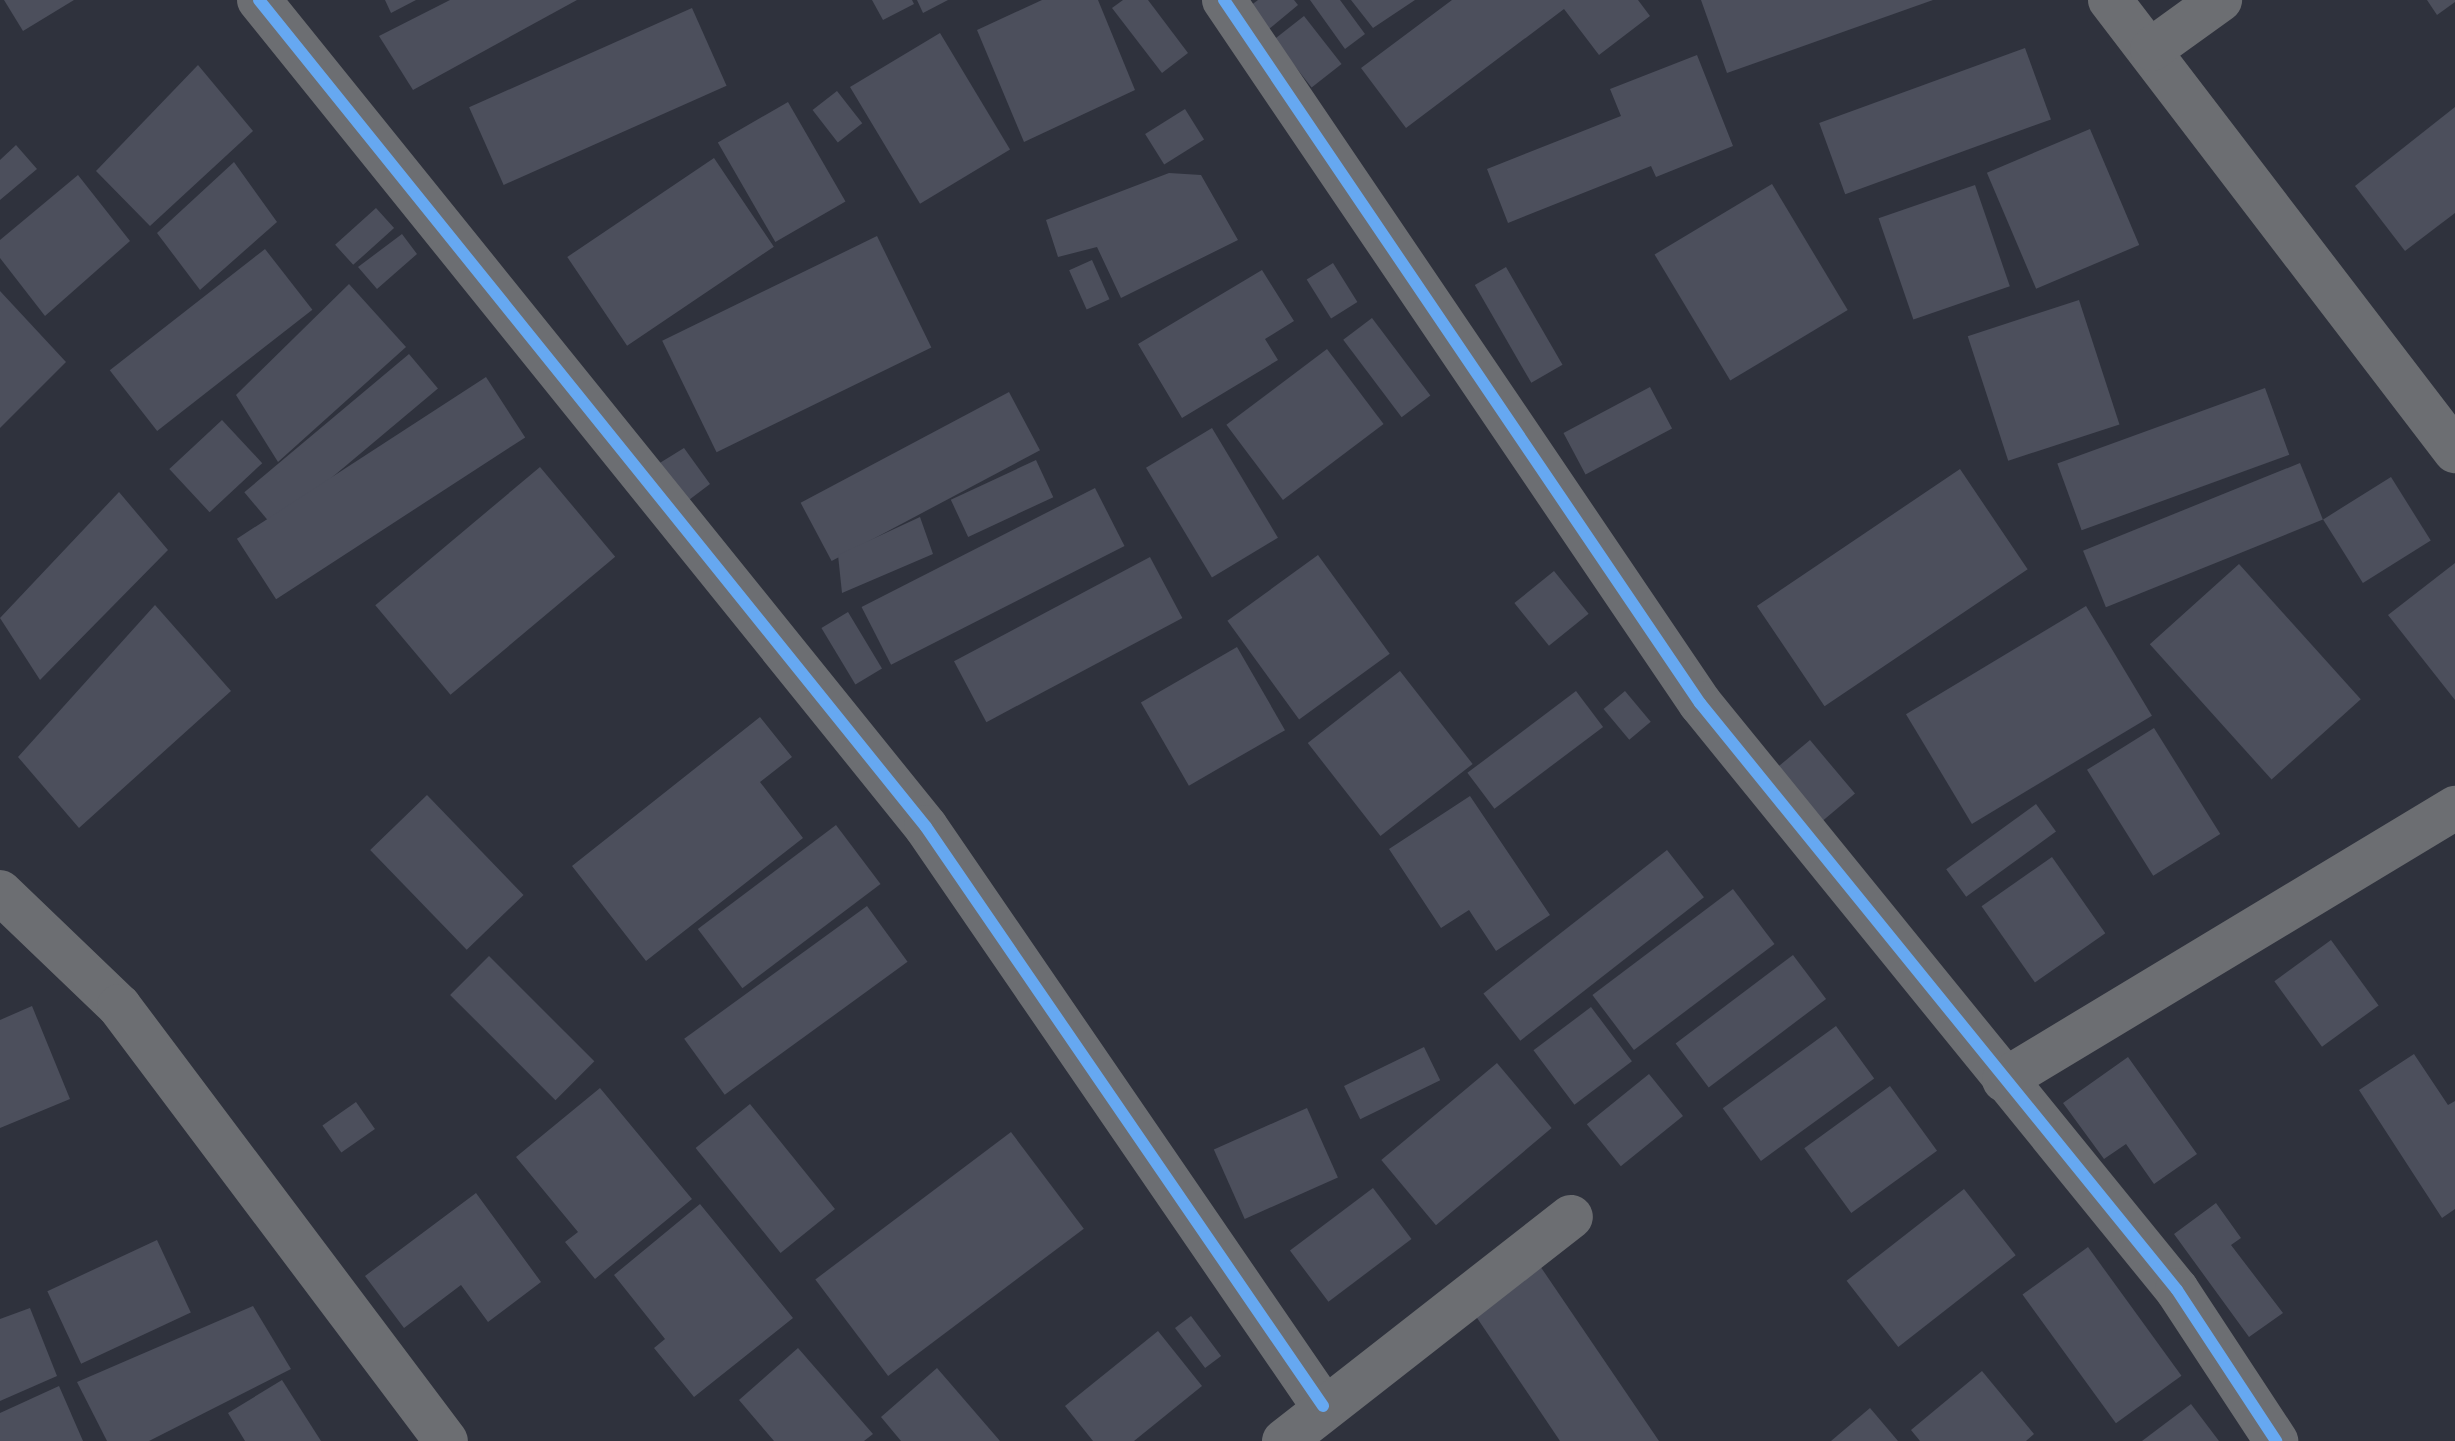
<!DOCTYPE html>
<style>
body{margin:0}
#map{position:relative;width:2455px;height:1441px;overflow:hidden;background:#2f323d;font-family:"Exo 2",sans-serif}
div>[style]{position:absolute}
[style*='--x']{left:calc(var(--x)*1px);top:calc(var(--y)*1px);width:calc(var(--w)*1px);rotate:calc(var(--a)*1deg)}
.building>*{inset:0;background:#4c4f5c;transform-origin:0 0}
.minor>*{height:44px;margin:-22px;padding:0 22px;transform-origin:22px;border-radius:22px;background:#6c6e72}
.cycleway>*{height:12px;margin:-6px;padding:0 6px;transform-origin:6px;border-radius:6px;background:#66a8f1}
span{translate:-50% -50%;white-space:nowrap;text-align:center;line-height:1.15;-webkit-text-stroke:8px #151821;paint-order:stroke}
</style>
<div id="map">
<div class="building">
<div style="clip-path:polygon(4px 0,74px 0,23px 31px)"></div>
<div style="clip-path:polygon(385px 0,416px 0,391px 13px)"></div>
<div style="clip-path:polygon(450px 0,577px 0,413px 90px,379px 36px)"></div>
<div style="clip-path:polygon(872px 0,912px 0,914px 4px,883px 20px)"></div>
<div style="clip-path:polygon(917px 0,948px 0,923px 13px)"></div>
<div style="clip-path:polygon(1042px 0,1098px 0,1135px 90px,1024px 142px,977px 30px)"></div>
<div style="clip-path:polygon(1123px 0,1148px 0,1188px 53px,1162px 73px,1112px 8px)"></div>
<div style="clip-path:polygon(1258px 0,1294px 0,1298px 5px,1269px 29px,1250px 6px)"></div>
<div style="clip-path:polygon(1310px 0,1340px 0,1365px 34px,1345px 49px)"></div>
<div style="clip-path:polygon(1351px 0,1415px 0,1373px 28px)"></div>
<div style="clip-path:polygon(1452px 0,1638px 0,1650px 16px,1599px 55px,1564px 9px,1406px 128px,1361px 68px)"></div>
<div style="clip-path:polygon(1701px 0,1933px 0,1727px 73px)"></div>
<div style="clip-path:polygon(2427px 0,2455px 0,2455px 2px,2437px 15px)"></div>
<div style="left:692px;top:8px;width:85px;height:244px;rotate:66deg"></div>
<div style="left:1304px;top:16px;width:61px;height:38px;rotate:52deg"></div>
<div style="left:940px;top:33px;width:136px;height:105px;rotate:59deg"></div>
<div style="left:2025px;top:48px;width:76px;height:219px;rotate:70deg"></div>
<div style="clip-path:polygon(1697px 55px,1733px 146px,1656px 177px,1651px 166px,1508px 223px,1487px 169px,1621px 116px,1610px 89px)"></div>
<div style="clip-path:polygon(198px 65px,253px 131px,150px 226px,96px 171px)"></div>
<div style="left:837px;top:91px;width:41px;height:31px;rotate:52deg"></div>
<div style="left:788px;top:102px;width:115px;height:81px;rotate:60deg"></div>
<div style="clip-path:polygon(2455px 107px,2455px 213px,2405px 251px,2355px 186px)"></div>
<div style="left:1185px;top:109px;width:36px;height:47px;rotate:58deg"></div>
<div style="left:2090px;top:129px;width:126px;height:112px;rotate:67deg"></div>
<div style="clip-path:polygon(16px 145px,37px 169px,0 200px,0 160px)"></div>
<div style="left:714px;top:158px;width:107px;height:177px;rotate:56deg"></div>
<div style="clip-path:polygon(234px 162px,277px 222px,200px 290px,157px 233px)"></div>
<div style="clip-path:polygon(1169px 173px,1201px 175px,1238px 240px,1121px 298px,1097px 247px,1058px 257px,1046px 220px)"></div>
<div style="clip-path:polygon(78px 175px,130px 241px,45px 316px,0 258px,0 240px)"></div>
<div style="left:1772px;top:184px;width:147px;height:137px;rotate:59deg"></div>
<div style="left:1975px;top:185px;width:107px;height:102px;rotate:71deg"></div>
<div style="left:376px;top:208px;width:27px;height:55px;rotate:48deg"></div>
<div style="clip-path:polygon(402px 234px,417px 254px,377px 289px,358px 267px)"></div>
<div style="left:877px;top:236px;width:124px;height:239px;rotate:64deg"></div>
<div style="left:265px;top:249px;width:77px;height:197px;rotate:52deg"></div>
<div style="left:1092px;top:260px;width:43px;height:25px;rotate:66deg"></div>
<div style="left:1333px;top:263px;width:46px;height:31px;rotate:58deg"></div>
<div style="left:1506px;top:267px;width:113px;height:36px;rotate:60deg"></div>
<div style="clip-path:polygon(1262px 270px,1294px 321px,1265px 339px,1278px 360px,1182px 418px,1138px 344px)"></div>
<div style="clip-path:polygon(349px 284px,406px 347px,278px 462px,236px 395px)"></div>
<div style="clip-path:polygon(0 291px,66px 362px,0 428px)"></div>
<div style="left:2079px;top:300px;width:131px;height:117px;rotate:72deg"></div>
<div style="left:1372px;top:318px;width:97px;height:36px;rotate:53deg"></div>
<div style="left:1327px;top:349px;width:94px;height:126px;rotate:53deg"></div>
<div style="left:409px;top:354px;width:45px;height:215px;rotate:50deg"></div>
<div style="left:486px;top:377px;width:72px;height:297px;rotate:57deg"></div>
<div style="left:1650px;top:387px;width:47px;height:98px;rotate:62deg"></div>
<div style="left:2265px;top:388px;width:71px;height:221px;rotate:70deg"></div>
<div style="left:1009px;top:392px;width:66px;height:236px;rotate:62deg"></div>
<div style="left:222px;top:420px;width:59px;height:72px;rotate:47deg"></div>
<div style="left:1212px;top:428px;width:128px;height:77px;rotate:59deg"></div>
<div style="clip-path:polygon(684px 448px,710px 484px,685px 503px,650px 469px)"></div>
<div style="left:1036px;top:460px;width:41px;height:94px;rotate:65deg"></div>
<div style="left:2300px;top:463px;width:61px;height:234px;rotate:68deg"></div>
<div style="left:540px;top:467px;width:117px;height:215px;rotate:50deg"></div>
<div style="left:1960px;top:469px;width:121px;height:245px;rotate:56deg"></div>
<div style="left:2391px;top:477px;width:75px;height:80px;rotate:58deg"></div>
<div style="left:1095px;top:488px;width:65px;height:262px;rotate:63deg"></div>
<div style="clip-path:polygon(119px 492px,168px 550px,40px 680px,0 618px)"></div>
<div style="clip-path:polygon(920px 517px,933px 554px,842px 593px,838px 555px)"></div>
<div style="left:1318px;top:555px;width:122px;height:112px;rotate:54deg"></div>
<div style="left:1150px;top:557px;width:69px;height:222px;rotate:62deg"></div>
<div style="clip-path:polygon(2455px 563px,2455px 700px,2388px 615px)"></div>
<div style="left:2239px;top:564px;width:182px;height:120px;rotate:48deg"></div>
<div style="left:1554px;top:571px;width:55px;height:51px;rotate:51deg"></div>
<div style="clip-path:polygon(155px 605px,231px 691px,79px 828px,18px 757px)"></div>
<div style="left:2086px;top:606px;width:128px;height:210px;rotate:59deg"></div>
<div style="left:848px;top:612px;width:66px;height:31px;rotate:59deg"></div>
<div style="left:1237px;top:647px;width:96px;height:111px;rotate:60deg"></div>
<div style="left:1400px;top:671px;width:118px;height:117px;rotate:52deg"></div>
<div style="left:1576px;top:691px;width:45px;height:136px;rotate:53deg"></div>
<div style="left:1625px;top:691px;width:40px;height:28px;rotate:50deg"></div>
<div style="clip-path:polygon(760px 717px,792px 757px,760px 782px,803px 838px,646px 961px,572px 866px)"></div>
<div style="left:2154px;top:728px;width:125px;height:79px;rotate:58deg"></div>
<div style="left:1810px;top:740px;width:70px;height:44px;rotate:50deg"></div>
<div style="left:427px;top:795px;width:139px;height:79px;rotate:46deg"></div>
<div style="clip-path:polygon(1470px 796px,1550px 915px,1496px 951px,1469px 910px,1441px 928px,1389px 849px)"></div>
<div style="left:2036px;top:804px;width:34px;height:111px;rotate:54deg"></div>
<div style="left:836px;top:825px;width:74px;height:173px;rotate:53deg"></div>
<div style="left:1667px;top:850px;width:60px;height:233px;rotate:52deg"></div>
<div style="left:2052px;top:857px;width:93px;height:86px;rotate:55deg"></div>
<div style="left:1733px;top:889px;width:69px;height:176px;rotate:53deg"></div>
<div style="left:867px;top:906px;width:69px;height:226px;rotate:54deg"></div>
<div style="left:2331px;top:940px;width:81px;height:70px;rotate:54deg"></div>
<div style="left:1793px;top:955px;width:55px;height:147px;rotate:53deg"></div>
<div style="left:489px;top:956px;width:149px;height:55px;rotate:45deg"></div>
<div style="clip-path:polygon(32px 1006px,70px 1099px,0 1128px,0 1020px)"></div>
<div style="left:1591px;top:1007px;width:68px;height:72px;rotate:53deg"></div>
<div style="left:1836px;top:1026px;width:65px;height:140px;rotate:54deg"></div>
<div style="left:1424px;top:1047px;width:37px;height:89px;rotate:64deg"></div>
<div style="clip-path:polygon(2414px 1054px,2448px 1105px,2455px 1101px,2455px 1209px,2442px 1218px,2359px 1090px)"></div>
<div style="clip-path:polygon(2128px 1057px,2197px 1154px,2154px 1184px,2126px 1144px,2104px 1159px,2063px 1103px)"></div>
<div style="left:1497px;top:1063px;width:85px;height:151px;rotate:50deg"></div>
<div style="left:1649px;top:1074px;width:54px;height:80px;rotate:51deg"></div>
<div style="left:1890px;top:1086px;width:80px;height:106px;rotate:54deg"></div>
<div style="clip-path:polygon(600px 1088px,692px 1199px,595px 1279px,565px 1242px,578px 1232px,516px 1157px)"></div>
<div style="left:356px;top:1102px;width:33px;height:41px;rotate:55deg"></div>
<div style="left:750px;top:1104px;width:135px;height:70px;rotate:51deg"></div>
<div style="left:1307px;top:1108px;width:76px;height:102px;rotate:66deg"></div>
<div style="left:1011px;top:1132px;width:121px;height:245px;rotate:53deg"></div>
<div style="left:1373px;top:1188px;width:64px;height:104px;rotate:53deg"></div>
<div style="left:1964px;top:1189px;width:84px;height:149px;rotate:52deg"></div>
<div style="clip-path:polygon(476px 1193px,541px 1282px,488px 1322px,461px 1285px,404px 1328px,365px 1276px)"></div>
<div style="clip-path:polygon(2216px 1203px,2241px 1238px,2231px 1245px,2283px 1313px,2249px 1337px,2174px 1234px)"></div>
<div style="clip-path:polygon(700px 1204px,793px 1318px,694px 1397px,654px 1348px,665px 1339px,614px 1275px)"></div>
<div style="left:157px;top:1240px;width:80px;height:121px;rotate:65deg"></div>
<div style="left:2088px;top:1247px;width:159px;height:81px;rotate:54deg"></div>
<div style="clip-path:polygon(1538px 1263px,1659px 1441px,1560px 1441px,1471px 1309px)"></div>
<div style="clip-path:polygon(253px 1306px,291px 1369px,149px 1441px,107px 1441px,77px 1382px)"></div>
<div style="clip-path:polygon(30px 1308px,57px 1376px,0 1401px,0 1319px)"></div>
<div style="left:1191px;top:1316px;width:50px;height:20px;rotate:53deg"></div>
<div style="clip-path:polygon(1158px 1331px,1202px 1386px,1134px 1441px,1093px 1441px,1065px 1406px)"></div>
<div style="clip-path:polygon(798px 1348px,873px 1434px,864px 1441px,774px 1441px,739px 1400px)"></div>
<div style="clip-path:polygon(937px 1368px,1000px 1441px,901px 1441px,881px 1417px)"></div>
<div style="clip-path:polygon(1982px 1371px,2034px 1434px,2026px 1441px,1920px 1441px,1911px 1430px)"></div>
<div style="clip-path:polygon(282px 1380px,321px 1441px,245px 1441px,228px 1413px)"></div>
<div style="clip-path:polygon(59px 1386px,83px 1441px,0 1441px,0 1413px)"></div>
<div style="clip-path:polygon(2191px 1404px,2219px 1441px,2142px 1441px)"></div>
<div style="clip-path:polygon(1870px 1408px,1898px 1441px,1831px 1441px)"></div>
</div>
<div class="minor">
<div style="--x:259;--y:0;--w:1062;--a:51.11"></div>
<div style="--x:926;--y:827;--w:702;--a:55.56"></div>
<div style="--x:1224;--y:0;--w:849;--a:55.9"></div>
<div style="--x:1700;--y:703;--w:756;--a:50.9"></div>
<div style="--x:2177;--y:1290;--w:181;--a:56.7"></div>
<div style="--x:2110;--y:0;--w:568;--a:52.59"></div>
<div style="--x:2152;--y:49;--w:84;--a:-35.8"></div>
<div style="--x:0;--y:892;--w:165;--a:43.8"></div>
<div style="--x:119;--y:1006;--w:544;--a:53.07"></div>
<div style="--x:2004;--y:1080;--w:527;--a:-31.09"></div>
<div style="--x:1284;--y:1441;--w:364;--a:-38"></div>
</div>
<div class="cycleway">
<div style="--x:259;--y:0;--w:1062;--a:51.11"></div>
<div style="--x:926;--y:827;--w:702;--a:55.56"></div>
<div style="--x:1224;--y:0;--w:849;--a:55.9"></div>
<div style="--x:1700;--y:703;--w:756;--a:50.9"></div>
<div style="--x:2177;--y:1290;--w:181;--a:56.7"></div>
</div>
</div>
